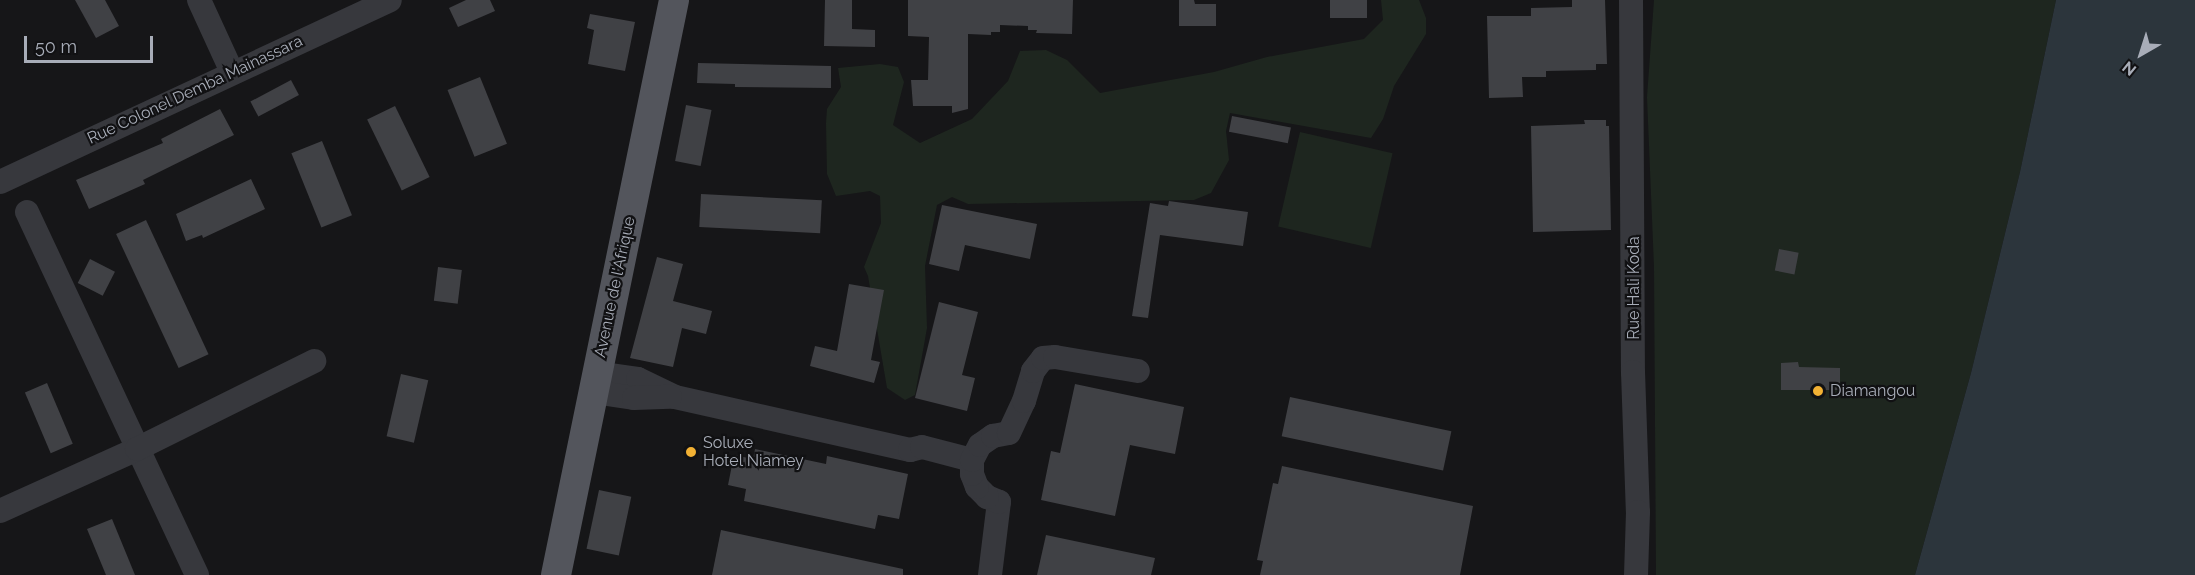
<!DOCTYPE html>
<style>
body{margin:0}
#map{position:relative;width:2195px;height:575px;overflow:hidden;background:#161618;font-family:Raleway,sans-serif}
div>[style]{position:absolute}
[style*='--x']{left:calc(var(--x)*1px);top:calc(var(--y)*1px);width:calc(var(--w)*1px);rotate:calc(var(--a)*1deg)}
.green>*{inset:0;background:#1e261f;transform-origin:0 0}
.water>*{inset:0;background:#2c353c}
.building>*{inset:0;background:#404145;transform-origin:0 0}
.minor>*{height:24px;margin:-12px;padding:0 12px;transform-origin:12px;border-radius:12px;background:#37383d}
.major>*{height:30px;margin:-15px;padding:0 15px;transform-origin:15px;border-radius:15px;background:#53555c}
.dots>*{width:16px;height:16px;translate:-50% -50%;box-sizing:border-box;border:3px solid #111113;border-radius:50%}
span{translate:-50% -50%;white-space:nowrap;text-align:center;line-height:1.15;-webkit-text-stroke:4.5px #111113;paint-order:stroke}
.street-label{font-size:16px;color:#a8adb8}
.poi-label{font-size:16px;color:#a8adb8}
.left{translate:0 -50%;text-align:left}
.north{position:absolute;left:2111px;top:24px;width:60px;height:60px;-webkit-text-stroke:4px #111113;paint-order:stroke;rotate:219deg;font-size:16px;font-weight:700;line-height:24px;text-align:center;color:#a8adb8}
.north::after{content:'';display:block;margin:auto;width:21px;height:27px;background:#a8adb8;clip-path:polygon(50% 0,100% 100%,50% 72%,0 100%)}
.scale{position:absolute;left:24px;top:36px;width:129px;height:27px;box-sizing:border-box;border:3px solid #a8adb8;border-top:0;padding-left:8px;font-size:18px;line-height:21px;white-space:nowrap;color:#a8adb8;-webkit-text-stroke:4px #111113;paint-order:stroke}
</style>
<div id="map">
<div class="green">
<div style="clip-path:polygon(1381px 0,1419px 0,1426px 18px,1426px 34px,1394px 86px,1383px 119px,1371px 138px,1230px 113px,1226px 131px,1229px 160px,1211px 193px,1194px 200px,968px 204px,952px 197px,937px 205px,925px 266px,927px 328px,915px 395px,905px 400px,887px 388px,868px 276px,864px 267px,881px 223px,880px 196px,870px 191px,836px 196px,827px 174px,826px 123px,827px 109px,841px 87px,838px 68px,880px 64px,898px 67px,904px 82px,893px 125px,920px 143px,972px 119px,1008px 81px,1020px 51px,1046px 50px,1067px 60px,1100px 93px,1214px 72px,1267px 57px,1364px 39px,1383px 20px)"></div>
<div style="clip-path:polygon(1654px 0,2056px 0,2020px 172px,1971px 373px,1915px 575px,1656px 575px,1654px 267px,1647px 97px)"></div>
<div style="left:1300px;top:132px;width:95px;height:97px;rotate:13deg"></div>
</div>
<div class="water">
<div style="clip-path:polygon(2056px 0,2195px 0,2195px 575px,1915px 575px,1971px 373px,2020px 172px)"></div>
</div>
<div class="building">
<div style="clip-path:polygon(75px 0,105px 0,119px 26px,96px 38px)"></div>
<div style="clip-path:polygon(466px 0,490px 0,495px 11px,458px 27px,449px 8px)"></div>
<div style="clip-path:polygon(825px 0,852px 0,852px 29px,875px 30px,875px 47px,824px 46px)"></div>
<div style="clip-path:polygon(908px 0,1073px 0,1072px 34px,1036px 33px,1037px 30px,1028px 30px,1028px 26px,1000px 25px,1000px 32px,991px 32px,991px 35px,968px 34px,968px 109px,952px 113px,952px 106px,913px 106px,911px 80px,928px 80px,929px 37px,908px 36px)"></div>
<div style="clip-path:polygon(1179px 0,1194px 0,1195px 4px,1216px 4px,1216px 26px,1179px 26px)"></div>
<div style="left:1330px;top:0;width:37px;height:18px"></div>
<div style="clip-path:polygon(1572px 0,1605px 0,1607px 64px,1596px 64px,1596px 70px,1546px 71px,1546px 77px,1522px 77px,1523px 97px,1489px 98px,1487px 16px,1531px 16px,1531px 8px,1572px 7px)"></div>
<div style="clip-path:polygon(590px 14px,635px 22px,625px 71px,588px 64px,594px 30px,587px 28px)"></div>
<div style="clip-path:polygon(698px 63px,831px 66px,831px 88px,735px 87px,735px 84px,697px 83px)"></div>
<div style="left:480px;top:77px;width:72px;height:35px;rotate:68deg"></div>
<div style="left:291px;top:80px;width:17px;height:46px;rotate:62deg"></div>
<div style="left:686px;top:105px;width:26px;height:57px;rotate:11deg"></div>
<div style="left:395px;top:106px;width:79px;height:31px;rotate:64deg"></div>
<div style="clip-path:polygon(220px 109px,234px 135px,143px 180px,145px 184px,89px 209px,76px 180px,163px 143px,161px 139px)"></div>
<div style="left:1232px;top:116px;width:60px;height:16px;rotate:11deg"></div>
<div style="clip-path:polygon(1584px 120px,1606px 120px,1606px 126px,1609px 126px,1611px 230px,1533px 232px,1531px 126px,1585px 124px)"></div>
<div style="left:322px;top:141px;width:80px;height:33px;rotate:68deg"></div>
<div style="clip-path:polygon(251px 179px,265px 209px,203px 238px,202px 235px,186px 241px,176px 214px)"></div>
<div style="left:701px;top:194px;width:121px;height:33px;rotate:3deg"></div>
<div style="clip-path:polygon(1169px 201px,1248px 212px,1243px 246px,1160px 235px,1148px 318px,1132px 316px,1150px 203px,1168px 206px)"></div>
<div style="clip-path:polygon(942px 205px,1037px 224px,1030px 259px,965px 245px,959px 271px,929px 264px)"></div>
<div style="left:146px;top:220px;width:148px;height:33px;rotate:65deg"></div>
<div style="left:1779px;top:249px;width:20px;height:22px;rotate:11deg"></div>
<div style="clip-path:polygon(657px 257px,683px 264px,673px 301px,712px 311px,706px 334px,682px 328px,673px 367px,630px 358px)"></div>
<div style="left:90px;top:259px;width:28px;height:27px;rotate:27deg"></div>
<div style="left:438px;top:267px;width:24px;height:34px;rotate:7deg"></div>
<div style="clip-path:polygon(849px 284px,884px 290px,871px 360px,880px 362px,874px 383px,810px 366px,815px 346px,837px 351px)"></div>
<div style="clip-path:polygon(939px 302px,978px 312px,962px 375px,975px 378px,967px 411px,915px 398px)"></div>
<div style="clip-path:polygon(1798px 362px,1799px 367px,1840px 368px,1840px 390px,1781px 390px,1781px 363px)"></div>
<div style="left:401px;top:374px;width:28px;height:64px;rotate:13deg"></div>
<div style="left:47px;top:383px;width:66px;height:24px;rotate:67deg"></div>
<div style="clip-path:polygon(1075px 384px,1184px 407px,1175px 454px,1130px 445px,1115px 516px,1041px 500px,1051px 451px,1060px 453px)"></div>
<div style="left:1290px;top:397px;width:165px;height:40px;rotate:12deg"></div>
<div style="clip-path:polygon(755px 449px,826px 464px,827px 456px,908px 474px,899px 519px,878px 515px,875px 529px,744px 501px,746px 489px,728px 485px,734px 455px,753px 459px)"></div>
<div style="clip-path:polygon(1282px 466px,1473px 506px,1460px 575px,1260px 575px,1263px 561px,1257px 560px,1273px 483px,1278px 484px)"></div>
<div style="left:599px;top:490px;width:33px;height:60px;rotate:12deg"></div>
<div style="clip-path:polygon(112px 519px,135px 575px,106px 575px,87px 529px)"></div>
<div style="clip-path:polygon(721px 530px,903px 569px,903px 575px,712px 575px)"></div>
<div style="clip-path:polygon(1046px 535px,1155px 558px,1151px 575px,1037px 575px)"></div>
</div>
<div class="minor">
<div style="--x:199;--y:0;--w:79;--a:65.4"></div>
<div style="--x:1631;--y:0;--w:372;--a:89.7"></div>
<div style="--x:1633;--y:372;--w:140;--a:88"></div>
<div style="--x:1638;--y:512;--w:63;--a:91.8"></div>
<div style="--x:0;--y:182;--w:430;--a:-25"></div>
<div style="--x:27;--y:212;--w:401;--a:64.9"></div>
<div style="--x:597;--y:373;--w:41;--a:8.3"></div>
<div style="--x:638;--y:379;--w:41;--a:25.9"></div>
<div style="--x:675;--y:397;--w:241;--a:12.7"></div>
<div style="--x:910;--y:450;--w:12;--a:-14"></div>
<div style="--x:922;--y:447;--w:52;--a:14.6"></div>
<div style="--x:593;--y:392;--w:41;--a:8.3"></div>
<div style="--x:634;--y:398;--w:36;--a:-2"></div>
<div style="--x:0;--y:511;--w:150;--a:-24.3"></div>
<div style="--x:137;--y:449;--w:198;--a:-26.4"></div>
<div style="--x:990;--y:575;--w:74;--a:-83"></div>
<div style="--x:999;--y:502;--w:13;--a:-157"></div>
<div style="--x:987;--y:497;--w:14;--a:-135"></div>
<div style="--x:977;--y:487;--w:14;--a:-111"></div>
<div style="--x:972;--y:474;--w:14;--a:-90"></div>
<div style="--x:972;--y:460;--w:17;--a:-62"></div>
<div style="--x:980;--y:445;--w:16;--a:-35"></div>
<div style="--x:993;--y:436;--w:16;--a:-11"></div>
<div style="--x:1009;--y:433;--w:35;--a:-65"></div>
<div style="--x:1024;--y:401;--w:31;--a:-73"></div>
<div style="--x:1033;--y:371;--w:16;--a:-52"></div>
<div style="--x:1043;--y:358;--w:12;--a:-5"></div>
<div style="--x:1055;--y:357;--w:84;--a:9.6"></div>
</div>
<div class="major">
<div style="--x:556;--y:575;--w:587;--a:-78.4"></div>
</div>
<div class="dots">
<div style="left:1818px;top:391px;background:#f2b134"></div>
<div style="left:691px;top:452px;background:#f2b134"></div>
</div>
<div class="street-label">
<span style="left:195px;top:90px;rotate:-25deg">Rue Colonel Demba Mainassara</span>
<span style="left:615px;top:287px;rotate:-78deg">Avenue de l'Afrique</span>
<span style="left:1634px;top:288px;rotate:-90deg">Rue Hali Koda</span>
</div>
<div class="poi-label">
<span class="left" style="left:1830px;top:391px">Diamangou</span>
<span class="left" style="left:703px;top:452px">Soluxe<br>Hotel Niamey</span>
</div>
<div class="north">N</div>
<div class="scale">50 m</div>
</div>
